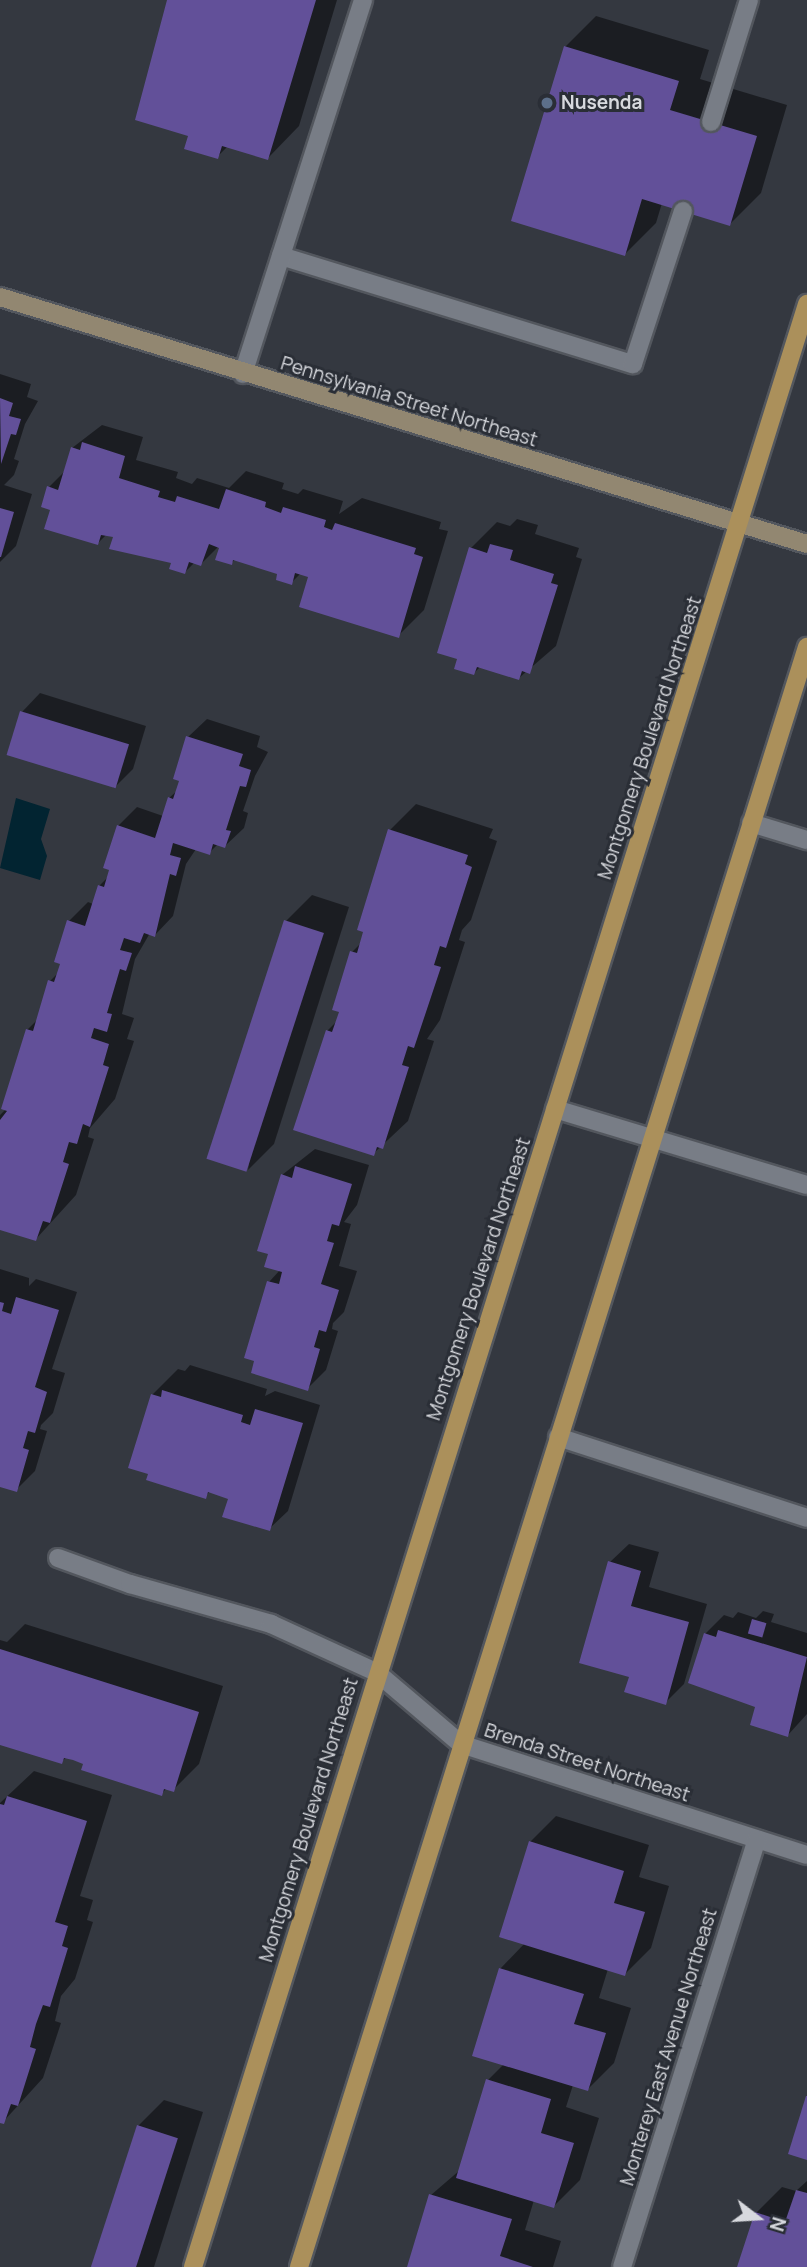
<!DOCTYPE html>
<style>
body{margin:0}
#map{position:relative;width:807px;height:2267px;overflow:hidden;background:#343840;font-family:Manrope,sans-serif}
div>[style]{position:absolute}
[style*='--x']{left:calc(var(--x)*1px);top:calc(var(--y)*1px);width:calc(var(--w)*1px);rotate:calc(var(--a)*1deg)}
.water>*{inset:0;background:#022431}
.shadow>*{inset:0;background:#0007}
.building>*{inset:0;background:#625099;transform-origin:0 0}
.roads{filter:drop-shadow(2px 0 #53575e) drop-shadow(-2px 0 #53575e) drop-shadow(0 2px #53575e) drop-shadow(0 -2px #53575e)}
.lane>*{height:18px;margin:-9px;padding:0 9px;transform-origin:9px;border-radius:9px;background:#787d86}
.street>*{height:18px;margin:-9px;padding:0 9px;transform-origin:9px;border-radius:9px;background:#787d86}
.secondary>*{height:18px;margin:-9px;padding:0 9px;transform-origin:9px;border-radius:9px;background:#928771}
.primary>*{height:18px;margin:-9px;padding:0 9px;transform-origin:9px;border-radius:9px;background:#ab905b}
.dots>*{width:19px;height:19px;translate:-50% -50%;box-sizing:border-box;border:4px solid #2a2e36;border-radius:50%}
span{translate:-50% -50%;white-space:nowrap;text-align:center;line-height:1.15;-webkit-text-stroke:6px #2a2e36;paint-order:stroke}
.poi-label{font-size:19px;color:#d7d9de;font-weight:700}
.left{translate:0 -50%;text-align:left}
.street-label{font-size:19px;color:#d7d9de}
.north{position:absolute;left:723px;top:2183px;width:70px;height:70px;-webkit-text-stroke:5px #2a2e36;paint-order:stroke;rotate:107deg;font-size:19px;font-weight:700;line-height:28px;text-align:center;color:#d7d9de}
.north::after{content:'';display:block;margin:auto;width:24px;height:32px;background:#d7d9de;clip-path:polygon(50% 0,100% 100%,50% 72%,0 100%)}
</style>
<div id="map">
<div class="water">
<div style="clip-path:polygon(16px 798px,50px 809px,41px 839px,47px 856px,40px 880px,0 868px)"></div>
</div>
<div class="shadow">
<div style="clip-path:polygon(170px 0,337px 0,299px 126px,268px 158px,228px 146px,217px 157px,191px 135px)"></div>
<div style="clip-path:polygon(596px 16px,709px 50px,700px 79px,787px 105px,761px 193px,730px 224px,662px 203px,656px 223px,625px 254px,565px 47px)"></div>
<div style="clip-path:polygon(0 374px,31px 384px,27px 397px,38px 401px,25px 424px,14px 459px,19px 461px,14px 475px,4px 485px,32px 494px,16px 546px,0 562px)"></div>
<div style="clip-path:polygon(102px 425px,143px 437px,136px 460px,178px 472px,176px 478px,192px 484px,197px 478px,229px 488px,246px 471px,284px 483px,282px 489px,298px 494px,303px 489px,343px 501px,339px 514px,362px 498px,441px 522px,439px 529px,448px 531px,424px 610px,398px 636px,311px 576px,301px 573px,291px 583px,280px 573px,236px 559px,231px 563px,222px 543px,201px 564px,195px 562px,185px 572px,173px 562px,115px 536px,107px 534px,98px 543px,52px 509px,49px 487px,65px 471px,72px 448px)"></div>
<div style="clip-path:polygon(517px 519px,538px 525px,535px 534px,579px 548px,576px 557px,582px 559px,556px 646px,519px 678px,480px 667px,474px 673px,471px 548px,497px 522px,510px 526px)"></div>
<div style="clip-path:polygon(40px 693px,146px 726px,133px 769px,114px 788px,22px 712px)"></div>
<div style="clip-path:polygon(207px 719px,260px 736px,257px 747px,268px 752px,255px 776px,243px 811px,248px 813px,244px 828px,225px 846px,218px 844px,209px 853px,196px 849px,186px 864px,173px 916px,155px 935px,150px 933px,135px 959px,122px 1014px,134px 1018px,127px 1039px,134px 1041px,115px 1099px,90px 1128px,88px 1137px,94px 1139px,76px 1195px,36px 1239px,0 1228px,0 1115px,6px 1109px,27px 1030px,38px 1019px,50px 981px,60px 971px,69px 921px,88px 902px,93px 904px,99px 886px,109px 876px,118px 826px,137px 807px,163px 816px,169px 798px,179px 789px,188px 737px)"></div>
<div style="clip-path:polygon(416px 804px,493px 829px,489px 838px,497px 841px,471px 920px,462px 930px,459px 940px,465px 942px,440px 1020px,427px 1039px,434px 1041px,408px 1121px,373px 1154px,327px 1031px,338px 1020px,352px 952px,362px 942px,390px 830px)"></div>
<div style="clip-path:polygon(312px 895px,349px 907px,274px 1144px,248px 1170px,286px 921px)"></div>
<div style="clip-path:polygon(315px 1149px,369px 1165px,357px 1205px,344px 1222px,351px 1224px,339px 1266px,357px 1271px,344px 1312px,333px 1323px,332px 1329px,338px 1331px,326px 1370px,307px 1389px,269px 1282px,280px 1270px,270px 1253px,282px 1175px)"></div>
<div style="clip-path:polygon(0 1269px,29px 1278px,29px 1286px,36px 1279px,77px 1292px,52px 1369px,65px 1373px,53px 1413px,41px 1425px,40px 1429px,47px 1431px,35px 1471px,16px 1490px,0 1485px)"></div>
<div style="clip-path:polygon(190px 1365px,267px 1389px,265px 1396px,275px 1391px,320px 1405px,288px 1511px,269px 1529px,230px 1497px,210px 1491px,205px 1497px,152px 1395px,178px 1369px,185px 1371px)"></div>
<div style="clip-path:polygon(629px 1544px,659px 1552px,649px 1587px,707px 1604px,684px 1684px,665px 1703px,631px 1676px,610px 1562px)"></div>
<div style="clip-path:polygon(763px 1611px,774px 1614px,771px 1622px,807px 1633px,807px 1714px,788px 1735px,757px 1706px,705px 1634px,724px 1615px,733px 1618px,738px 1612px,756px 1618px)"></div>
<div style="clip-path:polygon(25px 1624px,223px 1686px,199px 1764px,173px 1790px,167px 1788px,161px 1794px,67px 1757px,61px 1762px,0 1743px,0 1640px,7px 1642px)"></div>
<div style="clip-path:polygon(34px 1771px,112px 1795px,80px 1896px,93px 1900px,87px 1920px,93px 1922px,75px 1979px,61px 1996px,55px 2021px,61px 2023px,43px 2078px,3px 2122px,0 1803px)"></div>
<div style="clip-path:polygon(556px 1816px,649px 1845px,639px 1877px,669px 1886px,651px 1948px,625px 1974px,608px 1969px,599px 1998px,631px 2008px,614px 2063px,588px 2089px,573px 2085px,566px 2107px,599px 2118px,580px 2180px,554px 2206px,534px 2200px,525px 2230px,561px 2241px,553px 2267px,409px 2267px,431px 2195px,460px 2170px,488px 2080px,504px 2064px,500px 1969px,525px 1943px,530px 1842px)"></div>
<div style="clip-path:polygon(164px 2100px,203px 2112px,154px 2267px,94px 2267px,138px 2126px)"></div>
<div style="clip-path:polygon(807px 2181px,807px 2267px,739px 2267px,756px 2213px,782px 2187px,796px 2191px)"></div>
</div>
<div class="building">
<div style="clip-path:polygon(167px 0,316px 0,268px 160px,222px 146px,218px 159px,184px 149px,188px 136px,135px 120px)"></div>
<div style="clip-path:polygon(564px 46px,679px 81px,670px 110px,757px 136px,730px 226px,642px 199px,625px 256px,511px 221px)"></div>
<div style="clip-path:polygon(0 398px,13px 403px,9px 416px,21px 419px,16px 435px,11px 434px,1px 464px)"></div>
<div style="clip-path:polygon(82px 442px,125px 456px,119px 478px,160px 491px,158px 497px,175px 502px,177px 496px,219px 509px,226px 489px,266px 502px,265px 507px,281px 513px,283px 507px,326px 520px,324px 527px,332px 530px,335px 523px,416px 548px,414px 554px,423px 557px,399px 638px,299px 607px,308px 577px,295px 573px,292px 585px,276px 580px,277px 574px,233px 560px,232px 565px,215px 560px,219px 548px,209px 544px,201px 566px,189px 562px,185px 574px,169px 569px,171px 563px,109px 549px,113px 537px,101px 535px,98px 545px,44px 529px,50px 510px,41px 507px,47px 486px,58px 490px,71px 447px,80px 450px)"></div>
<div style="clip-path:polygon(0 508px,14px 512px,1px 557px,0 557px)"></div>
<div style="clip-path:polygon(490px 544px,513px 550px,510px 560px,554px 574px,551px 583px,558px 585px,530px 674px,522px 671px,519px 680px,477px 667px,474px 675px,454px 669px,457px 659px,437px 653px,469px 547px,487px 553px)"></div>
<div style="left:20px;top:711px;width:114px;height:46px;rotate:17deg"></div>
<div style="clip-path:polygon(186px 736px,243px 754px,239px 766px,251px 770px,246px 787px,240px 786px,226px 830px,231px 831px,225px 848px,213px 844px,210px 855px,173px 843px,170px 855px,181px 858px,176px 876px,170px 874px,155px 937px,144px 933px,140px 943px,124px 938px,120px 950px,132px 953px,126px 971px,120px 969px,107px 1013px,112px 1014px,107px 1032px,94px 1028px,91px 1038px,109px 1044px,103px 1065px,109px 1067px,90px 1127px,83px 1124px,77px 1144px,69px 1142px,63px 1162px,69px 1164px,50px 1223px,43px 1221px,36px 1241px,0 1230px,0 1120px,7px 1111px,1px 1109px,26px 1029px,33px 1031px,48px 980px,54px 982px,60px 964px,54px 962px,67px 920px,85px 926px,98px 885px,104px 887px,109px 870px,103px 868px,117px 825px,155px 838px,168px 797px,173px 799px,179px 781px,173px 779px)"></div>
<div style="clip-path:polygon(388px 829px,468px 855px,465px 864px,472px 867px,446px 948px,440px 946px,434px 965px,441px 967px,414px 1048px,408px 1046px,402px 1065px,409px 1067px,383px 1149px,377px 1147px,374px 1156px,293px 1130px,326px 1030px,332px 1032px,339px 1012px,332px 1010px,350px 951px,357px 953px,363px 932px,357px 930px)"></div>
<div style="left:284px;top:920px;width:42px;height:251px;rotate:18deg"></div>
<div style="clip-path:polygon(295px 1166px,352px 1184px,339px 1226px,332px 1224px,327px 1241px,334px 1243px,321px 1284px,339px 1290px,326px 1332px,319px 1330px,314px 1347px,320px 1349px,308px 1391px,251px 1373px,254px 1361px,244px 1358px,267px 1281px,279px 1284px,282px 1272px,264px 1267px,268px 1254px,257px 1251px,281px 1174px,292px 1178px)"></div>
<div style="clip-path:polygon(16px 1297px,59px 1310px,35px 1387px,47px 1392px,35px 1433px,28px 1431px,23px 1448px,29px 1450px,17px 1492px,0 1487px,0 1302px,4px 1303px,2px 1311px,11px 1314px)"></div>
<div style="clip-path:polygon(162px 1390px,243px 1415px,241px 1422px,250px 1425px,255px 1409px,303px 1423px,270px 1531px,222px 1517px,228px 1499px,208px 1492px,206px 1499px,146px 1480px,148px 1474px,128px 1468px,151px 1394px,161px 1397px)"></div>
<div style="clip-path:polygon(608px 1561px,641px 1571px,631px 1606px,689px 1622px,666px 1705px,624px 1692px,629px 1677px,579px 1663px)"></div>
<div style="left:752px;top:1619px;width:15px;height:15px;rotate:16deg"></div>
<div style="clip-path:polygon(718px 1630px,807px 1657px,788px 1737px,750px 1725px,755px 1707px,688px 1683px,704px 1633px,716px 1637px)"></div>
<div style="clip-path:polygon(0 1649px,199px 1712px,174px 1792px,164px 1789px,162px 1796px,81px 1770px,83px 1764px,73px 1760px,64px 1758px,62px 1764px,0 1745px)"></div>
<div style="clip-path:polygon(7px 1796px,87px 1821px,55px 1922px,68px 1926px,62px 1946px,68px 1948px,50px 2007px,43px 2005px,36px 2024px,30px 2047px,36px 2049px,18px 2106px,11px 2104px,4px 2124px,0 2123px,0 1804px,4px 1805px)"></div>
<div style="clip-path:polygon(529px 1841px,624px 1871px,614px 1903px,645px 1912px,625px 1976px,499px 1937px)"></div>
<div style="clip-path:polygon(499px 1968px,584px 1994px,574px 2024px,606px 2033px,588px 2091px,472px 2056px)"></div>
<div style="clip-path:polygon(486px 2079px,551px 2099px,541px 2133px,574px 2143px,554px 2208px,456px 2178px)"></div>
<div style="clip-path:polygon(806px 2096px,807px 2096px,807px 2160px,788px 2154px)"></div>
<div style="left:137px;top:2125px;width:43px;height:149px;rotate:18deg"></div>
<div style="clip-path:polygon(796px 2190px,807px 2193px,807px 2267px,737px 2267px,755px 2212px,785px 2222px)"></div>
<div style="clip-path:polygon(429px 2194px,512px 2219px,500px 2256px,533px 2267px,407px 2267px)"></div>
</div>
<div class="roads">
<div class="lane">
<div style="--x:711;--y:122;--w:128;--a:-72.7"></div>
<div style="--x:281;--y:256;--w:368;--a:17.1"></div>
<div style="--x:633;--y:364;--w:161;--a:-71.9"></div>
<div style="--x:243;--y:374;--w:393;--a:-72.2"></div>
<div style="--x:751;--y:823;--w:59;--a:16.9"></div>
<div style="--x:555;--y:1109;--w:263;--a:16.8"></div>
<div style="--x:558;--y:1437;--w:262;--a:18"></div>
<div style="--x:58;--y:1558;--w:77;--a:19.9"></div>
<div style="--x:130;--y:1584;--w:147;--a:15.8"></div>
<div style="--x:271;--y:1624;--w:115;--a:24.6"></div>
</div>
<div class="street">
<div style="--x:376;--y:1672;--w:111;--a:40.3"></div>
<div style="--x:461;--y:1744;--w:363;--a:17.8"></div>
<div style="--x:622;--y:2267;--w:448;--a:-72.5"></div>
</div>
<div class="secondary">
<div style="--x:0;--y:297;--w:844;--a:17.02"></div>
</div>
<div class="primary">
<div style="--x:193;--y:2267;--w:2057;--a:-72.63"></div>
<div style="--x:299;--y:2267;--w:1698;--a:-72.59"></div>
</div>
</div>
<div class="dots">
<div style="left:547px;top:103px;background:#5c6f8a"></div>
</div>
<div class="poi-label">
<span class="left" style="left:561px;top:103px">Nusenda</span>
</div>
<div class="street-label">
<span style="left:409px;top:402px;rotate:17deg">Pennsylvania Street Northeast</span>
<span style="left:650px;top:738px;rotate:-72deg">Montgomery Boulevard Northeast</span>
<span style="left:479px;top:1279px;rotate:-72deg">Montgomery Boulevard Northeast</span>
<span style="left:587px;top:1763px;rotate:18deg">Brenda Street Northeast</span>
<span style="left:309px;top:1820px;rotate:-73deg">Montgomery Boulevard Northeast</span>
<span style="left:669px;top:2047px;rotate:-73deg">Monterey East Avenue Northeast</span>
</div>
<div class="north">N</div>
</div>
